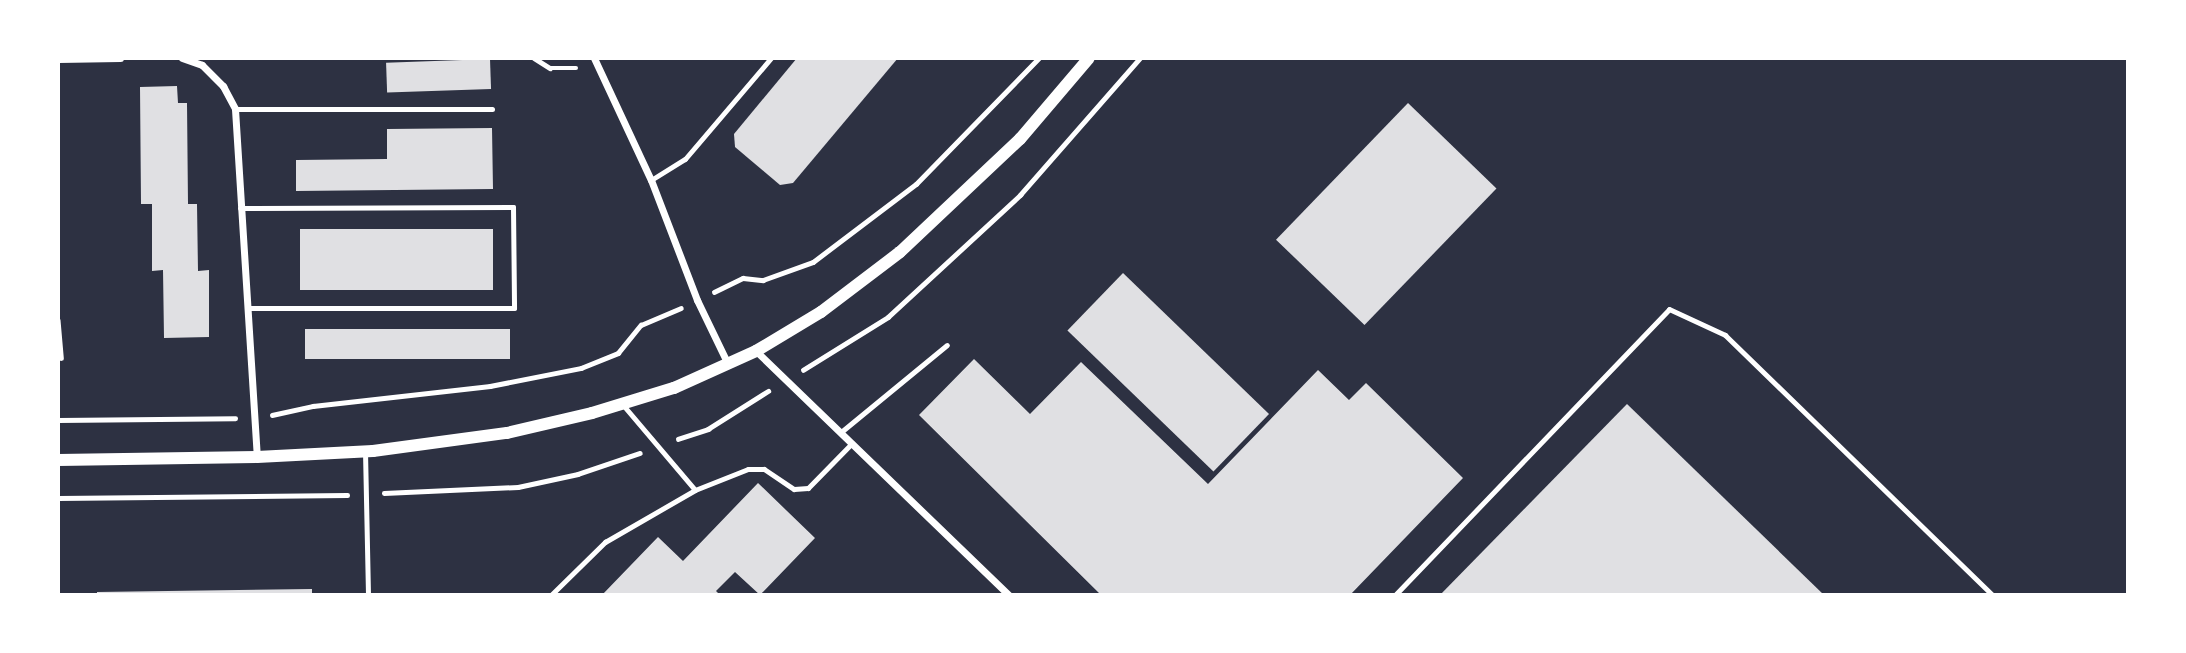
<!DOCTYPE html>
<style>
body{margin:0}
#map{position:relative;width:2186px;height:653px;overflow:hidden;background:#2d3142;font-family:"Nunito Sans",sans-serif}
div>[style]{position:absolute}
[style*='--x']{left:calc(var(--x)*1px);top:calc(var(--y)*1px);width:calc(var(--w)*1px);rotate:calc(var(--a)*1deg)}
.building>*{inset:0;background:#e0e0e3;transform-origin:0 0}
.path>*{height:4.5px;margin:-2.25px;padding:0 2.25px;transform-origin:2.25px;border-radius:2.25px;background:#fff}
.service>*{height:5px;margin:-2.5px;padding:0 2.5px;transform-origin:2.5px;border-radius:2.5px;background:#fff}
.minor>*{height:7px;margin:-3.5px;padding:0 3.5px;transform-origin:3.5px;border-radius:3.5px;background:#fff}
.tertiary>*{height:12px;margin:-6px;padding:0 6px;transform-origin:6px;border-radius:6px;background:#fff}
span{translate:-50% -50%;white-space:nowrap;text-align:center;line-height:1.15;-webkit-text-stroke:6px #fff;paint-order:stroke}
.frame{position:absolute;inset:0;border:60px solid #fff;pointer-events:none}
</style>
<div id="map">
<div class="building">
<div style="clip-path:polygon(797px 58px,898px 58px,793px 183px,780px 185px,735px 147px,734px 134px)"></div>
<div style="left:490px;top:59px;width:30px;height:104px;rotate:88deg"></div>
<div style="clip-path:polygon(177px 86px,178px 103px,187px 103px,188px 204px,197px 204px,198px 271px,209px 270px,209px 337px,164px 338px,163px 270px,152px 271px,152px 204px,141px 204px,140px 87px)"></div>
<div style="left:1408px;top:103px;width:123px;height:190px;rotate:44deg"></div>
<div style="clip-path:polygon(492px 128px,493px 189px,296px 191px,296px 160px,387px 159px,387px 129px)"></div>
<div style="left:493px;top:229px;width:61px;height:193px;rotate:90deg"></div>
<div style="left:1123px;top:273px;width:203px;height:80px;rotate:44deg"></div>
<div style="left:510px;top:329px;width:30px;height:205px;rotate:90deg"></div>
<div style="clip-path:polygon(974px 359px,1030px 414px,1081px 362px,1208px 484px,1318px 370px,1349px 400px,1366px 383px,1463px 478px,1350px 595px,1101px 595px,919px 415px)"></div>
<div style="clip-path:polygon(1627px 404px,1824px 595px,1440px 595px)"></div>
<div style="clip-path:polygon(758px 483px,815px 538px,760px 595px,735px 572px,716px 591px,720px 595px,602px 595px,658px 537px,683px 561px)"></div>
<div style="clip-path:polygon(312px 589px,312px 595px,97px 595px,97px 592px)"></div>
</div>
<div class="path">
<div style="--x:534;--y:58;--w:19;--a:32"></div>
<div style="--x:550;--y:68;--w:26;--a:0"></div>
<div style="--x:714;--y:292;--w:32;--a:-26"></div>
<div style="--x:743;--y:278;--w:20;--a:6"></div>
<div style="--x:763;--y:280;--w:53;--a:-19.8"></div>
<div style="--x:813;--y:262;--w:129;--a:-37.1"></div>
<div style="--x:916;--y:184;--w:176;--a:-45.7"></div>
<div style="--x:58;--y:320;--w:38;--a:85"></div>
<div style="--x:803;--y:370;--w:100;--a:-31.9"></div>
<div style="--x:888;--y:317;--w:180;--a:-42.7"></div>
<div style="--x:1020;--y:195;--w:182;--a:-48.8"></div>
<div style="--x:272;--y:415;--w:42;--a:-12.4"></div>
<div style="--x:313;--y:406;--w:178;--a:-6.4"></div>
<div style="--x:490;--y:386;--w:93;--a:-11.2"></div>
<div style="--x:581;--y:368;--w:40;--a:-22"></div>
<div style="--x:618;--y:353;--w:36;--a:-51"></div>
<div style="--x:641;--y:325;--w:43;--a:-23"></div>
<div style="--x:58;--y:420;--w:177;--a:-0.6"></div>
<div style="--x:678;--y:439;--w:32;--a:-18"></div>
<div style="--x:708;--y:429;--w:71;--a:-32.3"></div>
<div style="--x:384;--y:493;--w:134;--a:-2.6"></div>
<div style="--x:518;--y:487;--w:61;--a:-12.2"></div>
<div style="--x:578;--y:474;--w:65;--a:-18.7"></div>
<div style="--x:58;--y:498;--w:289;--a:-0.6"></div>
</div>
<div class="service">
<div style="--x:235;--y:109;--w:257;--a:0"></div>
<div style="--x:651;--y:180;--w:40;--a:-32"></div>
<div style="--x:685;--y:159;--w:133;--a:-49.6"></div>
<div style="--x:240;--y:208;--w:273;--a:-0.2"></div>
<div style="--x:513;--y:207;--w:101;--a:89.4"></div>
<div style="--x:514;--y:308;--w:267;--a:180"></div>
<div style="--x:623;--y:405;--w:111;--a:49.7"></div>
<div style="--x:695;--y:490;--w:57;--a:-21.6"></div>
<div style="--x:748;--y:469;--w:16;--a:0"></div>
<div style="--x:764;--y:469;--w:36;--a:34"></div>
<div style="--x:794;--y:489;--w:14;--a:-4"></div>
<div style="--x:808;--y:488;--w:63;--a:-45.6"></div>
<div style="--x:841;--y:432;--w:137;--a:-39.4"></div>
<div style="--x:365;--y:451;--w:144;--a:88.8"></div>
<div style="--x:551;--y:595;--w:76;--a:-44.5"></div>
<div style="--x:605;--y:542;--w:104;--a:-30"></div>
<div style="--x:1395;--y:595;--w:396;--a:-46.2"></div>
<div style="--x:1669;--y:309;--w:62;--a:24.9"></div>
<div style="--x:1725;--y:335;--w:373;--a:44.2"></div>
</div>
<div class="minor">
<div style="--x:182;--y:58;--w:21;--a:19"></div>
<div style="--x:202;--y:65;--w:30;--a:45"></div>
<div style="--x:223;--y:86;--w:26;--a:62"></div>
<div style="--x:235;--y:109;--w:349;--a:86.4"></div>
<div style="--x:594;--y:58;--w:135;--a:65"></div>
<div style="--x:651;--y:180;--w:129;--a:69"></div>
<div style="--x:697;--y:300;--w:71;--a:64.2"></div>
<div style="--x:58;--y:59;--w:62;--a:-0.9"></div>
<div style="--x:756;--y:351;--w:351;--a:44"></div>
</div>
<div class="tertiary">
<div style="--x:58;--y:460;--w:199;--a:-0.9"></div>
<div style="--x:257;--y:457;--w:116;--a:-3"></div>
<div style="--x:373;--y:451;--w:135;--a:-7.7"></div>
<div style="--x:507;--y:433;--w:87;--a:-13.2"></div>
<div style="--x:592;--y:413;--w:86;--a:-17"></div>
<div style="--x:674;--y:388;--w:90;--a:-24.3"></div>
<div style="--x:756;--y:351;--w:76;--a:-31"></div>
<div style="--x:821;--y:312;--w:99;--a:-37.2"></div>
<div style="--x:900;--y:252;--w:165;--a:-43.3"></div>
<div style="--x:1020;--y:139;--w:106;--a:-49.6"></div>
</div>
<div class="frame"></div>
</div>
